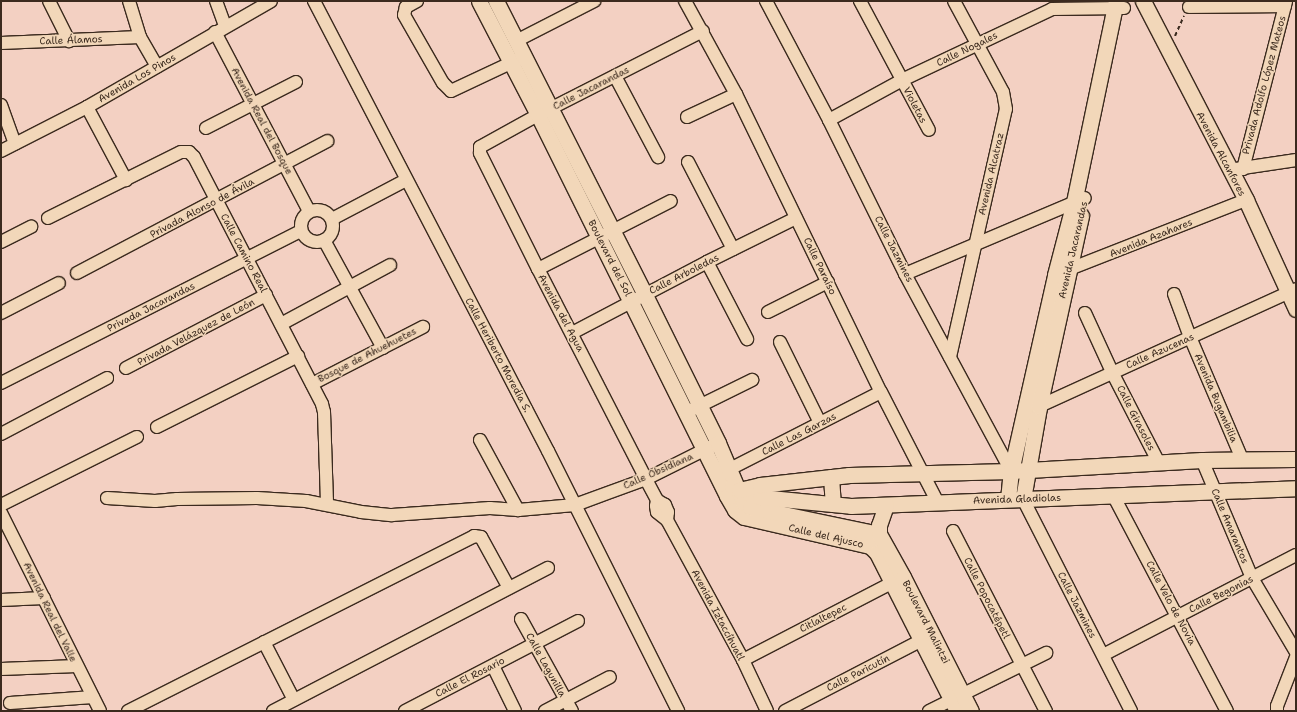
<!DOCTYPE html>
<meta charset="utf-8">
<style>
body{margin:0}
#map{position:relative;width:1297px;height:712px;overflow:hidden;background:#f3d0c2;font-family:"Shantell Sans",sans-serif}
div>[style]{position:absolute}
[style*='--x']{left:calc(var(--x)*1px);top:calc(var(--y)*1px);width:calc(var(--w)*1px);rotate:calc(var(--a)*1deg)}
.path>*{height:2px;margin-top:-1px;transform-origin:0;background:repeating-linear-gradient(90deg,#3b2a1e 0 4px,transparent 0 7px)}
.roads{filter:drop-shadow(1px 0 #3b2a1e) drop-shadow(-1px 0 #3b2a1e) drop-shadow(0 1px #3b2a1e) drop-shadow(0 -1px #3b2a1e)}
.minor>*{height:12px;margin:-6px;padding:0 6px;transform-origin:6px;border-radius:6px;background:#f2d7b9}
.minor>.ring{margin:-6px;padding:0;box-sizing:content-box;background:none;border:12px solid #f2d7b9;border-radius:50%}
.tertiary>*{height:15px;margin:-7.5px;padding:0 7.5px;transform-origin:7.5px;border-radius:7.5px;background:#f2d7b9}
span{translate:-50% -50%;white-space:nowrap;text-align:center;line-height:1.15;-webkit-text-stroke:3px #f2d7b9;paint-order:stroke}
.street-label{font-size:10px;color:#3b2a1e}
.frame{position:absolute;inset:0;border:2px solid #3b2a1e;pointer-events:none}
</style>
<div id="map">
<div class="path">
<div style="--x:1175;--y:36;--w:22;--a:-66"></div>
</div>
<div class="roads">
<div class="minor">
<div style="--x:49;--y:1;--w:45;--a:63.4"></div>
<div style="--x:129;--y:1;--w:38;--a:73"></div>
<div style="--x:140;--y:37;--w:34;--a:60"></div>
<div style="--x:216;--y:1;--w:27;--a:70"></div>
<div style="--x:314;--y:1;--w:507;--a:62.53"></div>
<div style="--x:548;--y:451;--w:291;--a:63.4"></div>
<div style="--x:417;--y:1;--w:13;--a:151"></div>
<div style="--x:406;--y:7;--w:8;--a:104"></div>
<div style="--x:404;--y:15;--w:78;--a:60.2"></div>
<div style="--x:443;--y:83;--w:11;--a:45"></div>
<div style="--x:451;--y:91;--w:75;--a:-25.2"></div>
<div style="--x:685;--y:1;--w:106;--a:61.3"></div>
<div style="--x:736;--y:94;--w:331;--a:64.1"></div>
<div style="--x:881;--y:392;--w:123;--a:62.8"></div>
<div style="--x:766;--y:1;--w:135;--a:62.1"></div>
<div style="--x:829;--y:120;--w:172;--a:63.7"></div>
<div style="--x:905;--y:274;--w:224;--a:61.7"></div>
<div style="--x:860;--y:1;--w:146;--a:61.9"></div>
<div style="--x:1189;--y:7;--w:96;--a:-0.6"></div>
<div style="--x:215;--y:32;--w:202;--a:62.3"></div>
<div style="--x:516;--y:41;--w:88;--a:-27.1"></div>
<div style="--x:1;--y:43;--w:139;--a:-2.5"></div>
<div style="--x:615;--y:76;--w:92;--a:62"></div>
<div style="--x:1;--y:105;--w:41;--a:70.3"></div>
<div style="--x:87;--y:107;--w:83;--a:61.9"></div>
<div style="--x:687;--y:117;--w:54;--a:-25.1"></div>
<div style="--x:829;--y:120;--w:83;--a:-28.7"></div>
<div style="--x:902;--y:80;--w:166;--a:-25.3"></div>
<div style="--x:1052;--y:9;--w:72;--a:-0.8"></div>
<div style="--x:206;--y:128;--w:101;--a:-27.1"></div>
<div style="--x:1;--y:151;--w:97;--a:-27.1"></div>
<div style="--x:87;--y:107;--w:212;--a:-29.9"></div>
<div style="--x:688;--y:162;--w:98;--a:62.7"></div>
<div style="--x:1236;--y:169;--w:61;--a:-8.5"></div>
<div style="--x:1243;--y:169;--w:173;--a:-75.6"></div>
<div class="ring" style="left:301px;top:210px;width:20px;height:20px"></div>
<div style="--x:48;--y:218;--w:148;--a:-26.4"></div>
<div style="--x:181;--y:152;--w:8;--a:0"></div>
<div style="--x:189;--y:152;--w:7;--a:45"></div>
<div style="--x:194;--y:157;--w:278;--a:62.6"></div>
<div style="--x:322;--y:404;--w:8;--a:76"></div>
<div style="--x:324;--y:412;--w:92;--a:88.1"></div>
<div style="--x:332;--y:219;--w:84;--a:-27.8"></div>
<div style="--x:324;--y:240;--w:123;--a:61.4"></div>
<div style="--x:1;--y:242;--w:34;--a:-27"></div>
<div style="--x:707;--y:262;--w:87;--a:62.5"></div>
<div style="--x:538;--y:269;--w:149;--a:-27.1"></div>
<div style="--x:1062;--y:272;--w:198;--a:-21.4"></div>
<div style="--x:77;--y:273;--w:283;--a:-27.8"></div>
<div style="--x:905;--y:274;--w:195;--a:-22.9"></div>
<div style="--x:1174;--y:294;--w:46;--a:69.6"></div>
<div style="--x:1190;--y:337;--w:133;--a:66.9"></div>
<div style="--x:768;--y:312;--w:67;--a:-26.6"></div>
<div style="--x:1;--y:313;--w:65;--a:-27.3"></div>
<div style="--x:1085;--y:313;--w:65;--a:65.4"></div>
<div style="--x:1112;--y:372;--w:102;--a:62.7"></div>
<div style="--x:281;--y:324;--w:124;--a:-28.4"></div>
<div style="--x:572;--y:333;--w:153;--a:-27.7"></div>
<div style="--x:707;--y:262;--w:99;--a:-26.3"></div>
<div style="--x:780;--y:342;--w:90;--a:63.7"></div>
<div style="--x:950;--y:357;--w:254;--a:-77.3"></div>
<div style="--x:1006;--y:109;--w:17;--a:-100"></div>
<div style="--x:1003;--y:92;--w:103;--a:-118.3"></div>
<div style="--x:126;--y:368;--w:158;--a:-27.5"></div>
<div style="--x:1;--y:383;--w:336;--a:-26.9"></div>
<div style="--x:312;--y:384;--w:125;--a:-27.2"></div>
<div style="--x:1033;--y:409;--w:289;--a:-24.5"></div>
<div style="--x:685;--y:413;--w:75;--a:-26.2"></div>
<div style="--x:157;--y:427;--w:158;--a:-26.7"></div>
<div style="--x:1;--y:434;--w:120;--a:-27.8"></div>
<div style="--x:480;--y:440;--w:80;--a:61.5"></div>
<div style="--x:1202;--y:460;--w:128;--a:67"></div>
<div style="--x:1252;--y:578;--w:86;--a:59.3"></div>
<div style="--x:722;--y:473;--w:178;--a:-27"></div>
<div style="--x:1113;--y:495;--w:244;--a:62.2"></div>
<div style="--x:107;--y:498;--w:48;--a:3.6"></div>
<div style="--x:155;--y:501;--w:22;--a:-5"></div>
<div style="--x:177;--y:499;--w:80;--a:-0.7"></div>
<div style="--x:257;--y:498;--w:49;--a:3.5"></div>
<div style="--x:306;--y:501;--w:56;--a:11.3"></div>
<div style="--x:361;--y:512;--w:31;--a:6"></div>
<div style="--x:392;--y:515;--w:98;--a:-4.1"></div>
<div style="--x:490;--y:508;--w:28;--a:4"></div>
<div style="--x:518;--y:510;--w:57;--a:-5"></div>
<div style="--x:575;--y:505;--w:76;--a:-20.1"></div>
<div style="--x:646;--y:479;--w:74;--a:-26.6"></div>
<div style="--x:1023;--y:499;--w:238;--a:63"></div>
<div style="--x:657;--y:500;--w:6;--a:99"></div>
<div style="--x:656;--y:506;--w:6;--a:81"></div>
<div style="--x:657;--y:512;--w:13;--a:39"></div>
<div style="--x:667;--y:520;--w:159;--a:61.5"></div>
<div style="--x:743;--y:660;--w:56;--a:64.8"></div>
<div style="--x:1;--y:505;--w:152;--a:-26.6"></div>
<div style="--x:1;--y:513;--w:221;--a:63.4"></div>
<div style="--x:667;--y:520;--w:8;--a:-83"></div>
<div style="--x:668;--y:512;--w:8;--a:-113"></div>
<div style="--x:665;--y:505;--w:9;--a:-148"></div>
<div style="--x:657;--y:500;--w:24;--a:-118"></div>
<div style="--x:646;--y:479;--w:236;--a:-117.2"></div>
<div style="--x:538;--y:269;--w:130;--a:-116.6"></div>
<div style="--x:480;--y:153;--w:6;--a:-90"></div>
<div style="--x:480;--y:147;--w:66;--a:-28.9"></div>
<div style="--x:538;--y:115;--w:185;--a:-27"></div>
<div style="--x:953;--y:531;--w:203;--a:62.7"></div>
<div style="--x:1;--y:600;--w:43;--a:-2.7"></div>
<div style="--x:521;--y:619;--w:105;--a:61"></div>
<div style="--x:264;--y:642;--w:65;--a:62.7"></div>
<div style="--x:1103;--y:655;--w:217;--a:-27.4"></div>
<div style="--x:743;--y:660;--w:176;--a:-27.4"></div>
<div style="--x:493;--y:666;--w:50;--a:63.9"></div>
<div style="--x:1;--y:669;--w:76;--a:-2.3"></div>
<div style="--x:10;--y:703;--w:83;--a:-4.1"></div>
<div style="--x:128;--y:711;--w:388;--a:-26.8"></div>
<div style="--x:474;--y:536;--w:7;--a:8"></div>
<div style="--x:481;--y:537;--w:58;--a:61.2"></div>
<div style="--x:273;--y:711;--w:310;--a:-27.5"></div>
<div style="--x:405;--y:711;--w:195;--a:-27.5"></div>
<div style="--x:545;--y:711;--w:73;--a:-27.6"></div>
<div style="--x:785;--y:711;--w:161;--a:-27.4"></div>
<div style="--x:929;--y:711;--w:131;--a:-26.4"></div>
<div style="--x:1277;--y:711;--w:5;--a:-90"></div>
<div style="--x:1277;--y:706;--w:53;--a:-68.8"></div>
</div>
<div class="tertiary">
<div style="--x:479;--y:1;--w:128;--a:62.6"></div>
<div style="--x:538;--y:115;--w:425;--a:63.6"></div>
<div style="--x:727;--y:496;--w:16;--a:60"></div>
<div style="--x:735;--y:510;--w:11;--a:38"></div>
<div style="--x:744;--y:517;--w:129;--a:13"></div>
<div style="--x:870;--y:546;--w:10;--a:45"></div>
<div style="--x:877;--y:553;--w:177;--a:63.1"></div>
<div style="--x:496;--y:1;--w:330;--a:63.1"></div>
<div style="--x:645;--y:295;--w:165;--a:63.7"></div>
<div style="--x:718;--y:443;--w:64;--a:67"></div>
<div style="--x:743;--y:502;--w:9;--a:36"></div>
<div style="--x:750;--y:507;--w:132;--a:11.8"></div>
<div style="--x:1143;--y:1;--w:224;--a:62.6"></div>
<div style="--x:1246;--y:200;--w:120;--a:65.4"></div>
<div style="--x:831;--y:477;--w:27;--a:86"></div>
<div style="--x:732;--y:486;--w:8;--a:30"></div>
<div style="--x:739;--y:490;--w:22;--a:18"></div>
<div style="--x:760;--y:497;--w:91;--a:5.6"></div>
<div style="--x:851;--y:506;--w:445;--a:-2.3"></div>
<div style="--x:739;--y:490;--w:22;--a:-13"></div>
<div style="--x:760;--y:485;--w:90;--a:-6.4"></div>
<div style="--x:849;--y:475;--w:162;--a:-1.4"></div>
<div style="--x:1011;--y:471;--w:191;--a:-3.3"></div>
<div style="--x:1202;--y:460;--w:94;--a:-0.6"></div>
<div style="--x:1008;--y:499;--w:28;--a:-84"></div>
<div style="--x:1011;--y:471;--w:201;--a:-77.3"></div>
<div style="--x:1055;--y:275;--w:75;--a:-75.4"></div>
<div style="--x:1074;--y:202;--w:205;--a:-78.2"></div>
<div style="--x:1023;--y:499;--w:93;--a:-80.1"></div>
<div style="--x:1039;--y:407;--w:196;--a:-77.6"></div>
<div style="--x:886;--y:505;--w:21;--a:109"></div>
<div style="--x:879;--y:525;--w:9;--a:90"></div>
<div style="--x:879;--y:534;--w:49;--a:60.8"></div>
<div style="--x:903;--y:577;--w:150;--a:63.1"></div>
</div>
</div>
<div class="street-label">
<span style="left:71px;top:40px;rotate:-2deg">Calle Álamos</span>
<span style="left:967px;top:49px;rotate:-26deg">Calle Nogales</span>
<span style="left:137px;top:78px;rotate:-30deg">Avenida Los Pinos</span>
<span style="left:1264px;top:85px;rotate:-75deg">Privada Adolfo López Mateos</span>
<span style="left:591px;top:88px;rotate:-27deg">Calle Jacarandas</span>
<span style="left:915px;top:105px;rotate:62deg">Violetas</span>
<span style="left:262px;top:121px;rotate:62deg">Avenida Real del Bosque</span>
<span style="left:1221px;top:154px;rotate:62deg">Avenida Alcanfores</span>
<span style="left:991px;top:174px;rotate:-77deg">Avenida Alcatraz</span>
<span style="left:202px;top:208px;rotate:-28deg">Privada Alonso de Ávila</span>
<span style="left:1151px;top:238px;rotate:-22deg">Avenida Azahares</span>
<span style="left:894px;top:249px;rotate:63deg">Calle Jazmines</span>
<span style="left:1073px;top:250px;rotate:-77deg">Avenida Jacarandas</span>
<span style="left:244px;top:253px;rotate:62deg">Calle Camino Real</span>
<span style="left:610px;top:258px;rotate:63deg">Boulevard del Sol</span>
<span style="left:820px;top:266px;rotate:64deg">Calle Paraíso</span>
<span style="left:684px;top:274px;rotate:-27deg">Calle Arboledas</span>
<span style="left:151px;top:307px;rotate:-27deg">Privada Jacarandas</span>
<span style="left:561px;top:313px;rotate:62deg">Avenida del Agua</span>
<span style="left:196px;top:332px;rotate:-28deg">Privada Velázquez de León</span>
<span style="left:1160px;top:351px;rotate:-24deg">Calle Azucenas</span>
<span style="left:367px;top:355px;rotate:-27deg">Bosque de Ahuehuetes</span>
<span style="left:498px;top:355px;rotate:62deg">Calle Heriberto Moredia S.</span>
<span style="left:1216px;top:398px;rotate:67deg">Avenida Bugambilia</span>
<span style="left:1136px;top:418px;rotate:63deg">Calle Girasoles</span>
<span style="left:799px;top:434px;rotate:-27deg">Calle Las Garzas</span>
<span style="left:658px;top:471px;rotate:-24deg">Calle Obsidiana</span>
<span style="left:1017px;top:499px;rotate:-2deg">Avenida Gladiolas</span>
<span style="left:1230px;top:526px;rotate:67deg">Calle Amarantos</span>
<span style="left:826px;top:536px;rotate:13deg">Calle del Ajusco</span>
<span style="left:1221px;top:594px;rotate:-27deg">Calle Begonias</span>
<span style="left:987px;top:598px;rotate:63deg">Calle Popocatépetl</span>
<span style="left:1171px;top:603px;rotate:62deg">Calle Velo de Novia</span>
<span style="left:1077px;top:605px;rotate:63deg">Calle Jazmines</span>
<span style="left:50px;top:612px;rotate:64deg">Avenida Real del Valle</span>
<span style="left:718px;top:615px;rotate:62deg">Avenida Iztaccíhuatl</span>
<span style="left:823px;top:618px;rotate:-27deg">Citlaltepec</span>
<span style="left:926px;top:622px;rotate:63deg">Boulevard Malintzi</span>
<span style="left:546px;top:665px;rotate:61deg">Calle Lagunilla</span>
<span style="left:858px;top:673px;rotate:-27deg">Calle Paricutín</span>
<span style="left:470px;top:677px;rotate:-27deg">Calle El Rosario</span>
</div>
<div class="frame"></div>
</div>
